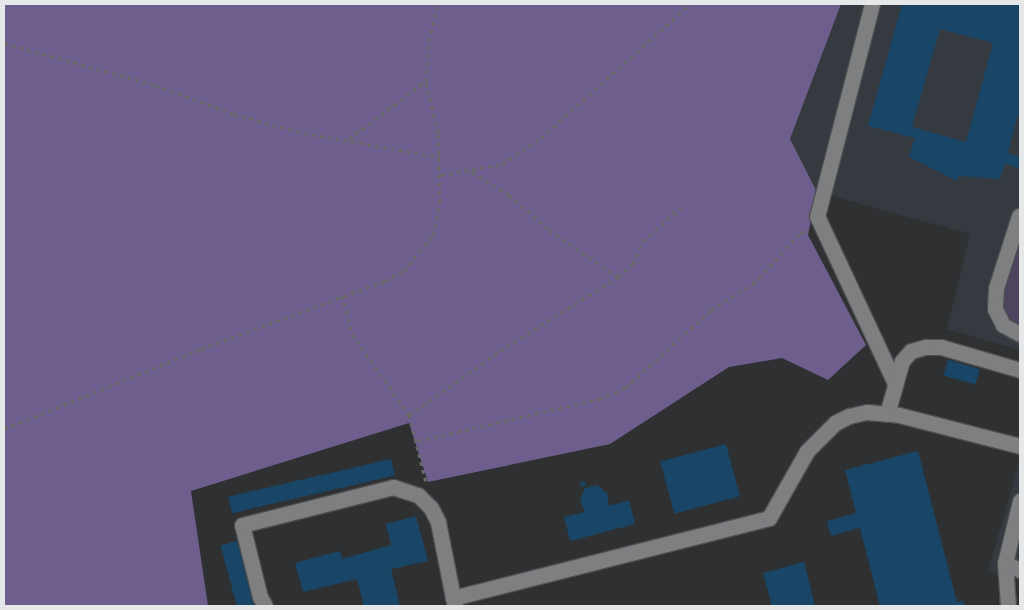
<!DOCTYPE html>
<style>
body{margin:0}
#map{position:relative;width:1024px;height:610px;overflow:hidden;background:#2e3032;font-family:Mulish,sans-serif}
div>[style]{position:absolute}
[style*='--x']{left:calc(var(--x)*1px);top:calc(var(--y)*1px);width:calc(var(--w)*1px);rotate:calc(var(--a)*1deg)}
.built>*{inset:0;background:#353a40}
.green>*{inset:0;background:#4d445f}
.forest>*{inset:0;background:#6e5e8d}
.building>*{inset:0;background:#194667;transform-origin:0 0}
.path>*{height:3px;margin-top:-1.5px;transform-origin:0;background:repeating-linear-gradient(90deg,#67696a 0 4px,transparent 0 8px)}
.roads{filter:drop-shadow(1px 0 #4d4e50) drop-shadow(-1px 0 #4d4e50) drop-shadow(0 1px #4d4e50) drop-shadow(0 -1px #4d4e50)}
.minor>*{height:15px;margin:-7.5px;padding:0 7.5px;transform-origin:7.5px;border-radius:7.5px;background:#7d7f81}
span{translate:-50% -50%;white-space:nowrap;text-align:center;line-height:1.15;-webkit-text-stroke:4px #252628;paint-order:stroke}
.frame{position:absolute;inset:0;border:5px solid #e6e7e8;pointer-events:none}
</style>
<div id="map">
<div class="built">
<div style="clip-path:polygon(841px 4px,1020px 4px,1020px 350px,947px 329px,970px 234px,817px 192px,790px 139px)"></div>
<div style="clip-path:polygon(1020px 460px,1020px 580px,988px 571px)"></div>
</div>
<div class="green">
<div style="clip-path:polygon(1020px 236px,1020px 324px,1009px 320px,1004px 309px,1004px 296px)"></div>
</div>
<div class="forest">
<div style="clip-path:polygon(4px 4px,841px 4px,790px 139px,817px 192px,808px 235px,866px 345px,828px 380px,782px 358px,729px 367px,610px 444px,428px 482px,409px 423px,191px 491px,208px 606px,4px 606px)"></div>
</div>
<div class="building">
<div style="clip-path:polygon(evenodd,902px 4px,1020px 5px,1020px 106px,1008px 153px,1020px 157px,1020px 168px,1005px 164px,1000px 179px,959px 176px,957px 181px,909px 157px,915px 138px,868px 126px,902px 4px,940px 29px,993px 43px,966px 142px,912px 127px,940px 29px)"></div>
<div style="left:948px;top:360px;width:33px;height:16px;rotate:16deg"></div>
<div style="left:726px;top:444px;width:54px;height:68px;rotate:75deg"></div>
<div style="clip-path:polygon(918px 451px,957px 602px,962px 601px,966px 606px,880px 606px,860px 528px,831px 536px,827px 521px,856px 513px,845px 470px)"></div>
<div style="left:391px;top:459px;width:17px;height:167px;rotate:77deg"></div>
<div style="clip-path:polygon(580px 482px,585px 482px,586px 486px,581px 487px)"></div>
<div style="clip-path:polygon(597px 485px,607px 493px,609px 506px,629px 500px,635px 524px,570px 541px,564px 517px,585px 512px,580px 500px,585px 488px)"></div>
<div style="clip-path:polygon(416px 516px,428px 561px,391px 569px,400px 606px,364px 606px,357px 579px,303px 592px,295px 563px,340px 551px,342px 559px,391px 545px,386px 524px)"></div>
<div style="left:237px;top:541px;width:67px;height:17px;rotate:75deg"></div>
<div style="clip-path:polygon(804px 562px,815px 606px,772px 606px,763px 573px)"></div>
</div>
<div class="path">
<div style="--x:4;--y:43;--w:157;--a:15.5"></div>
<div style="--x:155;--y:85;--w:84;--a:20.2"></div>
<div style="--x:234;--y:114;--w:73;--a:15.2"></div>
<div style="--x:304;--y:133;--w:138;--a:10"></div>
<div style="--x:349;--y:139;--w:96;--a:-37"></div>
<div style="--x:472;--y:172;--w:44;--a:31.9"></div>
<div style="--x:509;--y:195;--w:53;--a:41.2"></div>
<div style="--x:549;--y:230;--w:83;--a:34.3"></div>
<div style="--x:441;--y:175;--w:62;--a:-10.2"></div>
<div style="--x:502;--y:164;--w:47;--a:-33.7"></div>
<div style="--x:541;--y:138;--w:200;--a:-42"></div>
<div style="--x:342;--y:295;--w:40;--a:75.6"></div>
<div style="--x:352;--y:334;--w:99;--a:54.9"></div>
<div style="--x:409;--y:415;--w:69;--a:75.8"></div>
<div style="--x:409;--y:415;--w:111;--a:-35.1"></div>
<div style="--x:500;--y:351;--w:139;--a:-32.1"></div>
<div style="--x:618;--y:277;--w:20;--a:-41"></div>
<div style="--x:633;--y:264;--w:25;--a:-67"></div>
<div style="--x:643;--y:241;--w:51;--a:-41.8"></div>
<div style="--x:4;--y:429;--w:213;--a:-22.1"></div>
<div style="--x:201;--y:349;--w:196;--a:-20.3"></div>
<div style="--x:385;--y:281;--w:21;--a:-28"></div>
<div style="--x:404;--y:271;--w:46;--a:-51.1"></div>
<div style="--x:433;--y:235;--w:34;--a:-78"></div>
<div style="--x:440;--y:202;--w:69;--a:-91.7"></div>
<div style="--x:438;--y:133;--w:53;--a:-103"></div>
<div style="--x:426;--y:81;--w:40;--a:-85.7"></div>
<div style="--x:429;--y:41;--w:38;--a:-76"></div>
<div style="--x:418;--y:441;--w:186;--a:-13.1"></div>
<div style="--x:599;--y:399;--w:28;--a:-23"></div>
<div style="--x:625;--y:388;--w:116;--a:-42.2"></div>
<div style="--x:711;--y:310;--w:49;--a:-31.8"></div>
<div style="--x:753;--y:284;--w:69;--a:-47.3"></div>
<div style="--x:800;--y:233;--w:8;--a:-14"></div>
</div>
<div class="roads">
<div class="minor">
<div style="--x:872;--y:4;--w:219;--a:104.5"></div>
<div style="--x:817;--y:216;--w:184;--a:65"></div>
<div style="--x:1019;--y:216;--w:76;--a:107.7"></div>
<div style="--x:996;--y:288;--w:21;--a:93"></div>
<div style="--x:995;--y:309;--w:18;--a:63"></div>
<div style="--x:1003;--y:325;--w:19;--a:28"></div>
<div style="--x:887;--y:414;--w:55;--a:-74.2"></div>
<div style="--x:902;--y:361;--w:13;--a:-48"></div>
<div style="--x:911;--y:351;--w:15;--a:-16"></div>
<div style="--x:925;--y:347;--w:16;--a:0"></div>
<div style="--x:941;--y:347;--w:82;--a:16.2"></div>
<div style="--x:1005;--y:563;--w:17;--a:25"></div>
<div style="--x:265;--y:606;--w:10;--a:-119"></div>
<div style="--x:260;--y:597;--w:74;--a:-104"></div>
<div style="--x:242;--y:525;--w:156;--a:-14.1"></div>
<div style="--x:393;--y:487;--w:26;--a:18"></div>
<div style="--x:418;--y:495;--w:18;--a:45"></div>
<div style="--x:431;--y:508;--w:16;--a:63"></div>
<div style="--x:438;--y:522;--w:77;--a:78.8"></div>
<div style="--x:455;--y:606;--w:8;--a:-104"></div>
<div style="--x:453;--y:598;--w:326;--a:-14.2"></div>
<div style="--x:769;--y:518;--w:77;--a:-60.4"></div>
<div style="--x:807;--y:451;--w:40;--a:-45"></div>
<div style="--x:835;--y:423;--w:16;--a:-27"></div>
<div style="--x:849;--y:416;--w:18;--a:-13"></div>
<div style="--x:867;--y:412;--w:32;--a:5"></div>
<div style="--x:899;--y:415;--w:125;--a:14.4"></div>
<div style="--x:1008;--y:606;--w:43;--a:-94"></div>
<div style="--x:1005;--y:563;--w:64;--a:-76.4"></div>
</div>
</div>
<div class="frame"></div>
</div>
